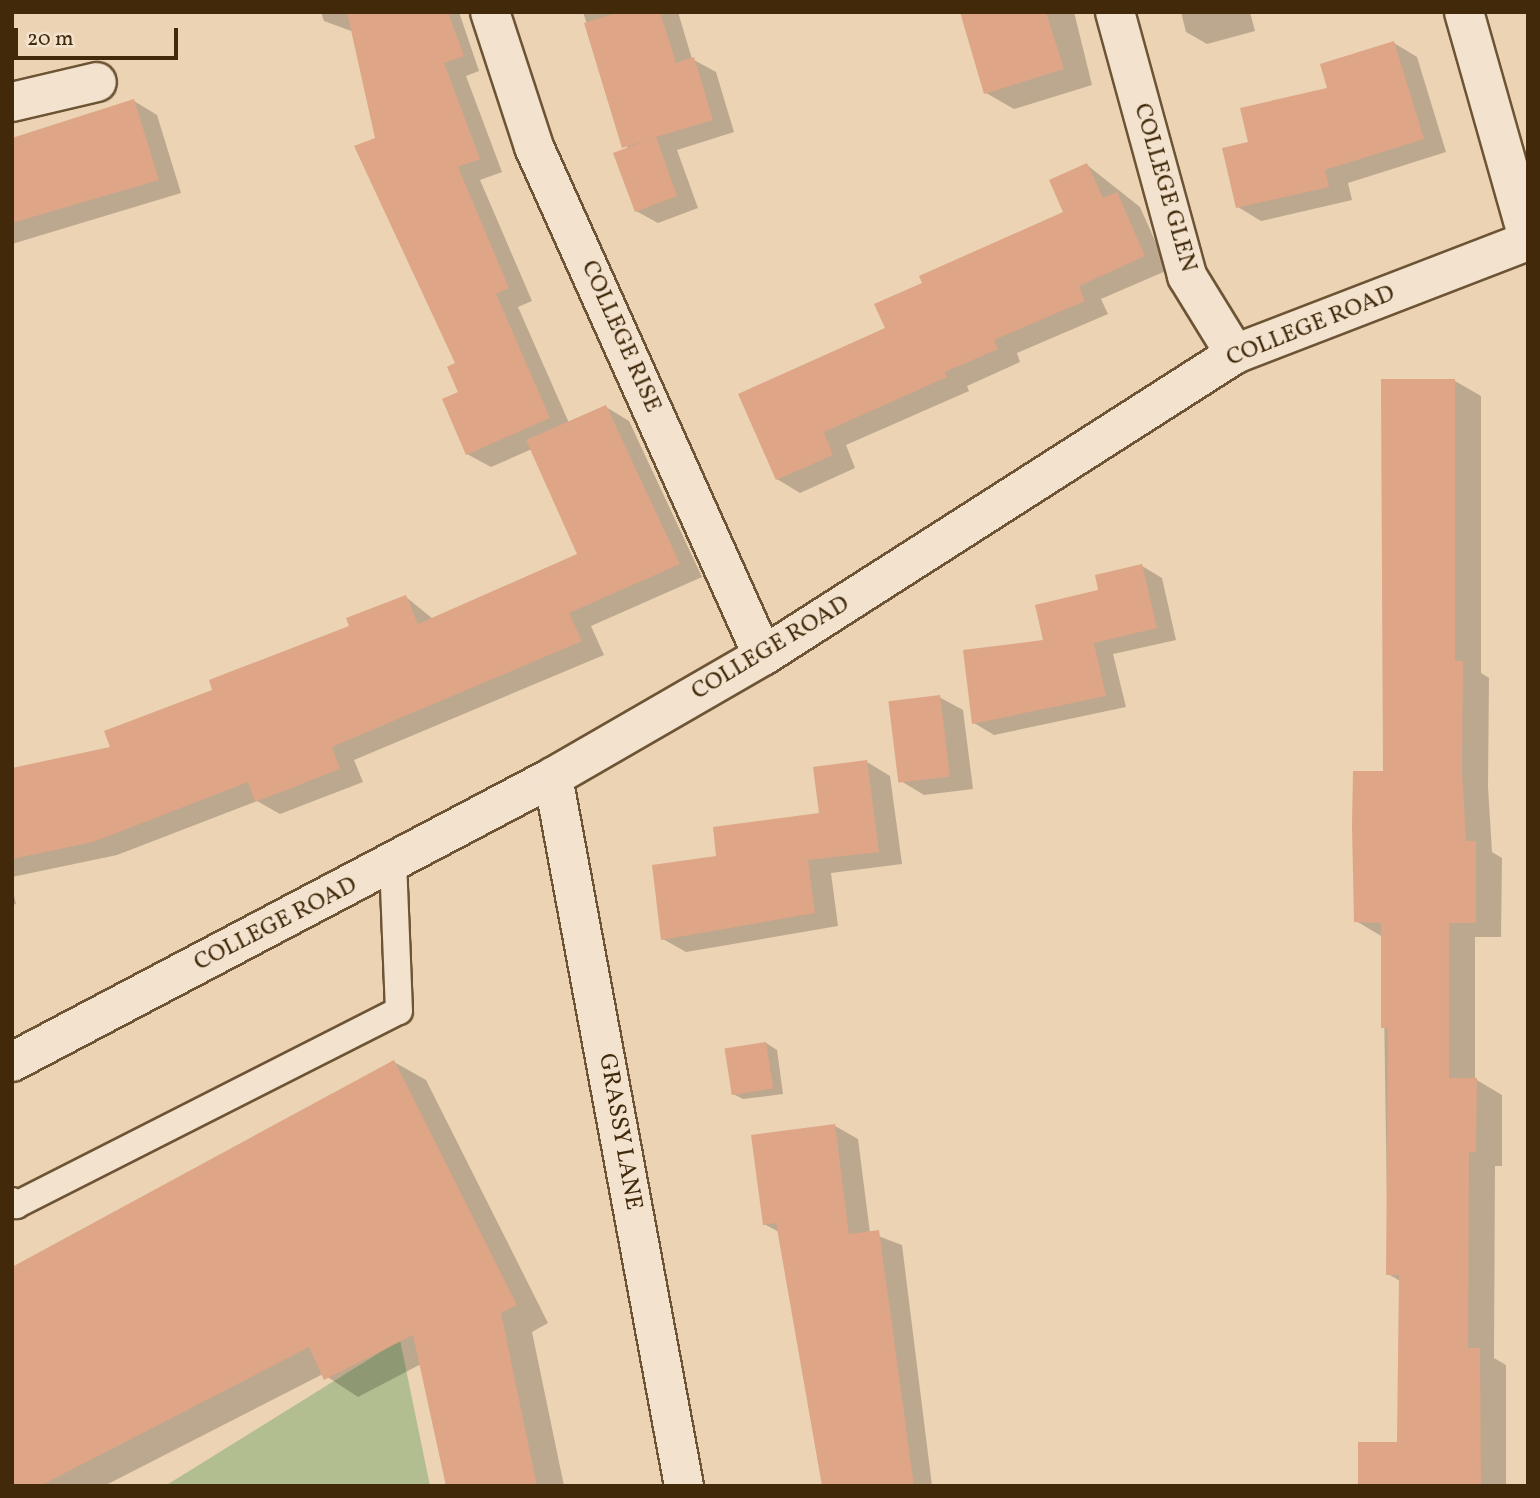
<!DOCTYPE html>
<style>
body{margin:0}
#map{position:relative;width:1540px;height:1498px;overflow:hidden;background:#ebd3b3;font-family:Vollkorn,serif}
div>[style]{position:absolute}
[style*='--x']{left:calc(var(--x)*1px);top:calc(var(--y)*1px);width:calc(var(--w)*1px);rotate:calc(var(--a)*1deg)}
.green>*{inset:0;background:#b2be90}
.shadow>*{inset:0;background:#0003}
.building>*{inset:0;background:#dea587;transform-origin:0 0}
.roads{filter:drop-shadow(2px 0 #6c5434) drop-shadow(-2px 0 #6c5434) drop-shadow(0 2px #6c5434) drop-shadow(0 -2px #6c5434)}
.lane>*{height:26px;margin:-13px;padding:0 13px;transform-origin:13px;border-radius:13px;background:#f2e2ce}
.street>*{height:38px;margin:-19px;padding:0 19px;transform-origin:19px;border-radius:19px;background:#f2e2ce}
span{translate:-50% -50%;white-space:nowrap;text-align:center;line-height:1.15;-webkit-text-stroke:5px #f2e2ce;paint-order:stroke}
.street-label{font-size:24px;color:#41290a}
.frame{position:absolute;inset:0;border:14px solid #41290a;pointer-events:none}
.scale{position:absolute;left:14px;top:28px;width:164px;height:32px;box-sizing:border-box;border:4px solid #41290a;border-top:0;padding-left:9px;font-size:21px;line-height:24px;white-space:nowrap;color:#41290a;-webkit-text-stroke:5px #f2e2ce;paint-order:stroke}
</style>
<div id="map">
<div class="green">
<div style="clip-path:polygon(400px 1340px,430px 1486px,165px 1486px)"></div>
</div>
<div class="shadow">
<div style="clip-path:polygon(321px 12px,459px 12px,479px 71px,466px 76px,502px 172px,480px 180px,532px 301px,518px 307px,569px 423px,606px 407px,629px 421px,702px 577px,591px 626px,604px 655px,354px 760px,363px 782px,280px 814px,257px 801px,117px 855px,12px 877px,12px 770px,112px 748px,406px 597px,433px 619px,579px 555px,532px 449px,491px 467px,467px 454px,457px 364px,377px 140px,354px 32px,324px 21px)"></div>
<div style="clip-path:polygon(583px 12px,678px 12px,692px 59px,716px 72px,734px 132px,677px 150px,698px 208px,658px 223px,636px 211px,628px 149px)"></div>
<div style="clip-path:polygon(961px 12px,1074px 12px,1092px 85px,1014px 109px,986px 93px)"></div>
<div style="clip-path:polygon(1181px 12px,1250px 12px,1255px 31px,1207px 44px,1186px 32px)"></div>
<div style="clip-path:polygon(1394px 43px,1417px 57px,1446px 152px,1348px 183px,1352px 200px,1261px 221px,1238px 207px,1250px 143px)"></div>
<div style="clip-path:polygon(134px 101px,157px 115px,181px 193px,12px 244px,12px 139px)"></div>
<div style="clip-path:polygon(1087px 165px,1140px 207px,1168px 270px,1101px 299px,1108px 314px,1017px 353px,1020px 362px,967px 386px,969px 391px,846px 445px,855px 468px,800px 493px,777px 479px,924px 284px,1065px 213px)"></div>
<div style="clip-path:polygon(1455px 381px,1481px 396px,1481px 673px,1489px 678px,1488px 787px,1492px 852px,1502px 858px,1501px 937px,1475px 937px,1475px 1079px,1502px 1095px,1502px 1166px,1495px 1166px,1494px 1358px,1506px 1365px,1506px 1486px,1360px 1486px,1399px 1444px,1400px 1281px,1388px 1274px,1383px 937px,1356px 921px)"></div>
<div style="clip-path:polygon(1142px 566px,1162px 578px,1176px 640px,1113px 654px,1126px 707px,994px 735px,974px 723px,1101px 592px)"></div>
<div style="clip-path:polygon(939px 697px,963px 710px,973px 789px,924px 795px,901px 781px)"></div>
<div style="clip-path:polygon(867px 762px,890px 776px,902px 864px,831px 873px,838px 926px,686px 952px,663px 939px,718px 858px,821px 814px)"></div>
<div style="clip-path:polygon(12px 887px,16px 904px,12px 905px)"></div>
<div style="clip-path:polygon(766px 1043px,777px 1050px,783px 1094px,743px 1099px,731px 1093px)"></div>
<div style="clip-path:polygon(394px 1062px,426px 1080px,548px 1323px,532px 1332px,564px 1486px,447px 1486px,421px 1364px,358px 1397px,323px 1374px,104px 1486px,12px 1486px)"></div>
<div style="clip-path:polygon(835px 1126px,858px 1139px,870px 1233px,902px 1245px,932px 1486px,823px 1486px,779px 1232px,764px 1224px)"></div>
</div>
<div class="building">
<div style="clip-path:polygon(347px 12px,448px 12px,464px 56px,444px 63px,480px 159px,458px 167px,509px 288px,496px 294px,550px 418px,466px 455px,442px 399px,458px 392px,447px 367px,455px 363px,354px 146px,375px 138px)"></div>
<div style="clip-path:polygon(620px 12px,660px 12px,676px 63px,694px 57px,713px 120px,656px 137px,677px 196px,635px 212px,613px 153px,650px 139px,622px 148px,584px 23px)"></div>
<div style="clip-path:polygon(960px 12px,1046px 12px,1064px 69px,984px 94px)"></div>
<div style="clip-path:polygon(1394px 41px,1424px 139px,1325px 170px,1329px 187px,1236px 208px,1222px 148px,1248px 142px,1240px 108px,1327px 88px,1320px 64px)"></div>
<div style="clip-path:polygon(134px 99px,159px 180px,12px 223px,12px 138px)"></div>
<div style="clip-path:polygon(1087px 163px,1103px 198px,1117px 192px,1145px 256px,1079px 286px,1085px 301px,994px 340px,998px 349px,945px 372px,947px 377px,824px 432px,833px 455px,776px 480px,738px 394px,885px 328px,874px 304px,922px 283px,919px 276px,1063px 212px,1049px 180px)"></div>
<div style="clip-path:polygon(1381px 379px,1455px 379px,1455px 661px,1463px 661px,1462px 771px,1466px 841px,1476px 841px,1476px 923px,1449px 923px,1449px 1078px,1477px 1078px,1476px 1152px,1469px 1152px,1468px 1348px,1480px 1348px,1481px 1486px,1358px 1486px,1358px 1442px,1397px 1442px,1399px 1275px,1386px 1275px,1388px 1028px,1381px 1028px,1381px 923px,1354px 922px,1352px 826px,1353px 771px,1383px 771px)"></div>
<div style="clip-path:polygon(606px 405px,680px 564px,569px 613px,582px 641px,332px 747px,340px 769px,255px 802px,248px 782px,93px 842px,12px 859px,12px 768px,110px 747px,104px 731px,212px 690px,209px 680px,349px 626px,346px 618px,406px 595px,418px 624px,577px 554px,526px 440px)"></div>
<div style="clip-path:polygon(1142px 564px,1157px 628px,1094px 643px,1106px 696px,972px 724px,963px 650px,1043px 640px,1035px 605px,1098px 590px,1095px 575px)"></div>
<div style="left:940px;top:695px;width:82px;height:52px;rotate:83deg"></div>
<div style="clip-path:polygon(867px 760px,879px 852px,808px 860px,815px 913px,661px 940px,652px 865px,716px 856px,713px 827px,819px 813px,813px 767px)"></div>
<div style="left:766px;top:1042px;width:47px;height:42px;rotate:81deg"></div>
<div style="clip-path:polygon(394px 1060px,517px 1305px,501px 1313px,537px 1486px,446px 1486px,413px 1335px,324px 1380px,309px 1347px,40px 1486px,12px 1486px,12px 1267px)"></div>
<div style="clip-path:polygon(835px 1124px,849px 1234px,879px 1230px,914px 1486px,822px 1486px,776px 1223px,763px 1225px,751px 1135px)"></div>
</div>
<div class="roads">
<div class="lane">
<div style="--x:12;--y:1201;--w:6;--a:45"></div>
<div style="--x:16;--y:1205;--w:429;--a:-26.9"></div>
<div style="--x:399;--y:1011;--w:148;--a:-92.3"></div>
</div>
<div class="street">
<div style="--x:490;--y:12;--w:142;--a:71.9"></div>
<div style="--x:534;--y:147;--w:558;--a:65.78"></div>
<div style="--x:1115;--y:12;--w:274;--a:74.7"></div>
<div style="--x:1187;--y:276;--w:92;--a:58.4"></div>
<div style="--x:1464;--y:12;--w:235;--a:74.2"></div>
<div style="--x:12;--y:102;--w:87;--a:-13.2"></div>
<div style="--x:553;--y:777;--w:721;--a:79.53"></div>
<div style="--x:12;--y:1062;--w:611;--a:-27.78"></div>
<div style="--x:553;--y:777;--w:242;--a:-30"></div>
<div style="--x:763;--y:656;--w:560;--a:-32.61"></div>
<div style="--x:1235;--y:354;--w:314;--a:-21.1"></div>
</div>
</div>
<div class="street-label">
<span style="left:1164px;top:188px;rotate:74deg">COLLEGE GLEN</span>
<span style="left:1311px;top:327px;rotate:-22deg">COLLEGE ROAD</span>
<span style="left:620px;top:337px;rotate:66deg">COLLEGE RISE</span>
<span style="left:771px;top:649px;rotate:-31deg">COLLEGE ROAD</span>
<span style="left:276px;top:925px;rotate:-27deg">COLLEGE ROAD</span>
<span style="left:619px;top:1132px;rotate:80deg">GRASSY LANE</span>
</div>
<div class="frame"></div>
<div class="scale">20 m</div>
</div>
